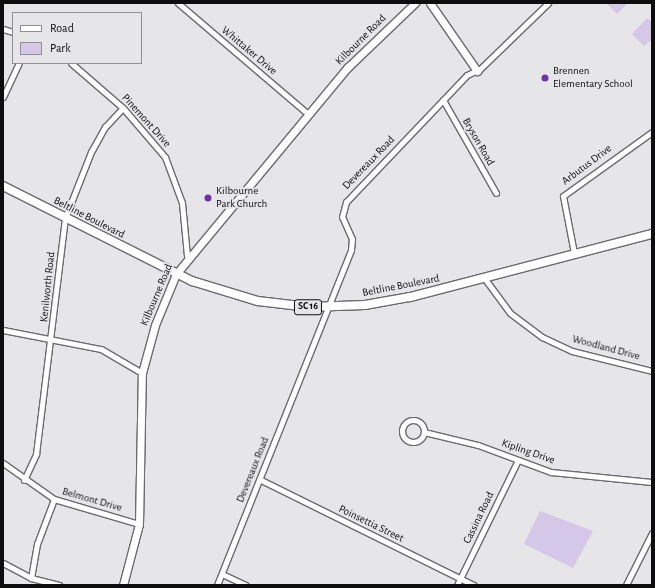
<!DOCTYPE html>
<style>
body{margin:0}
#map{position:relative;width:655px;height:588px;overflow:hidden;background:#e6e5e8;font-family:"Alegreya Sans",sans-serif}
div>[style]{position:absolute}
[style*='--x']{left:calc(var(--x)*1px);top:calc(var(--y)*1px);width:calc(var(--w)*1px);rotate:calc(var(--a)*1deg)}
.green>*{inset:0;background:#d4c7e8}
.roads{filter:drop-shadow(1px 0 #6b6a6d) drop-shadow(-1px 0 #6b6a6d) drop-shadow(0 1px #6b6a6d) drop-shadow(0 -1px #6b6a6d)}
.street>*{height:5px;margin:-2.5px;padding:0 2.5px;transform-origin:2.5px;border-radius:2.5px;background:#fff}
.street>.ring{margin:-2.5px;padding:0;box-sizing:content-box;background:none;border:5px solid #fff;border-radius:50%}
.secondary>*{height:7px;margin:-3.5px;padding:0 3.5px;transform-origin:3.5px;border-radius:3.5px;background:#fff}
.primary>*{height:8px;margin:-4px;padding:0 4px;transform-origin:4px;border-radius:4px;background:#fff}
.dots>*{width:11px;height:11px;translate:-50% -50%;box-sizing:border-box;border:2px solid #e6e5e8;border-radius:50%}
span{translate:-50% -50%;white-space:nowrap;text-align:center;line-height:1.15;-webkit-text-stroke:3.5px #e6e5e8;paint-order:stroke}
.shield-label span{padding:1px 3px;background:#e6e5e8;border:1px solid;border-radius:3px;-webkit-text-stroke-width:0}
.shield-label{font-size:10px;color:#0e0e0f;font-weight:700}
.street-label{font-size:11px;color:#0e0e0f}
.poi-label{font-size:11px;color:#0e0e0f}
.left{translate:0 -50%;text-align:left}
.frame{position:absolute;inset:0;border:4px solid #0e0e0f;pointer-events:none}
.legend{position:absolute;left:12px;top:12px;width:130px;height:52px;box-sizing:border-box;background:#e6e5e8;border:1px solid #908f91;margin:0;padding:5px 7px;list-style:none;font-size:12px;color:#0e0e0f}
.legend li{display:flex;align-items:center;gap:8px;height:20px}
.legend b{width:20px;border:1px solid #908f91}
</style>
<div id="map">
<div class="green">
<div style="clip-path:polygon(606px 3px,627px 3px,627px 4px,617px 14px)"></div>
<div style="clip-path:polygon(647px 18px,652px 22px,652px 39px,644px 46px,632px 34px)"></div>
<div style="clip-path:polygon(540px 511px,593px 531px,573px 568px,524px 544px)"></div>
</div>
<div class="roads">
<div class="street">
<div style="--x:178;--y:3;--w:171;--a:40.5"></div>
<div style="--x:3;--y:29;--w:10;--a:17"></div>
<div style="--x:71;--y:63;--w:69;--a:40.9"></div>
<div style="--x:123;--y:108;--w:65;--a:49.4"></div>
<div style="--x:165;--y:157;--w:49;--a:69.7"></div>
<div style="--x:182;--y:203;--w:53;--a:84.6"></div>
<div style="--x:3;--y:97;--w:38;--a:-65"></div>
<div style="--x:443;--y:100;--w:107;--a:60.3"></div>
<div style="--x:574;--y:253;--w:58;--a:-100.9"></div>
<div style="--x:563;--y:196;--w:110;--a:-35.7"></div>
<div style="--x:485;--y:279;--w:42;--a:53.7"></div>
<div style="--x:510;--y:313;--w:40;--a:37"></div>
<div style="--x:542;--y:337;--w:33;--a:25"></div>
<div style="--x:572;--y:351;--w:82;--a:14"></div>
<div style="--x:3;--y:330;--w:100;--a:11"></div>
<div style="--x:101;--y:349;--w:48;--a:30.3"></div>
<div class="ring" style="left:402px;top:420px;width:17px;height:17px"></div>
<div style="--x:424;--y:432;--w:56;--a:13.5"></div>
<div style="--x:478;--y:445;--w:78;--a:20.3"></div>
<div style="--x:551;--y:472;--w:101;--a:5.7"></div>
<div style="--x:3;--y:463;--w:62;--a:35.2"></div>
<div style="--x:54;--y:499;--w:89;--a:16.4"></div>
<div style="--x:24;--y:480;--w:29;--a:-65"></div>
<div style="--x:36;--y:454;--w:238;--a:-83"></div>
<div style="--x:65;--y:218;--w:71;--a:-68.5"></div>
<div style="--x:91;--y:152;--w:29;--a:-61"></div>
<div style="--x:105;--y:127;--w:26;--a:-47"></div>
<div style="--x:261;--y:480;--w:237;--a:26.3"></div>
<div style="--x:3;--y:563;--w:32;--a:28"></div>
<div style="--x:31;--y:578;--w:29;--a:14"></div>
<div style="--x:222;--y:574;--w:26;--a:25"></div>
<div style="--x:31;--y:578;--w:35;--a:-80"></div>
<div style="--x:37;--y:544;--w:48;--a:-69.3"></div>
<div style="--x:217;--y:585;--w:361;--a:-68.2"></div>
<div style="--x:351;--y:250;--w:11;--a:-85"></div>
<div style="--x:352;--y:239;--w:24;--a:-114"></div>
<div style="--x:342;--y:217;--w:16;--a:-75"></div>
<div style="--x:346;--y:202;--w:175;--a:-46.4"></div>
<div style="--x:467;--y:75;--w:14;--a:-25"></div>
<div style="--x:480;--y:69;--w:95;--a:-44.1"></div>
<div style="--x:457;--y:585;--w:139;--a:-64"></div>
<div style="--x:626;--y:585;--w:58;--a:-63.4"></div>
</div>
<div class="secondary">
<div style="--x:430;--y:3;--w:83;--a:55.3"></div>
<div style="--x:123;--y:585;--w:63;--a:-75.3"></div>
<div style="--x:139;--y:524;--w:151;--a:-88.9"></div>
<div style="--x:142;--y:373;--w:50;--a:-74.8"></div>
<div style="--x:155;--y:325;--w:55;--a:-67.6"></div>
<div style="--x:176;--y:274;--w:269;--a:-50.3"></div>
<div style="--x:348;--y:67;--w:93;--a:-43.7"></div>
</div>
<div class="primary">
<div style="--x:3;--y:186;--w:212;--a:26.7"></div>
<div style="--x:192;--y:281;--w:69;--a:16.9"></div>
<div style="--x:258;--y:301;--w:51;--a:6.7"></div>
<div style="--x:309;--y:307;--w:56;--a:-2"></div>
<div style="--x:365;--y:305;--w:46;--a:-10.1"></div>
<div style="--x:410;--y:297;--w:250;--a:-14.6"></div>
</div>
</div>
<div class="dots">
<div style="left:545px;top:78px;background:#7032a8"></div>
<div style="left:208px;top:198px;background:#7032a8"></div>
</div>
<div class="shield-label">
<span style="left:308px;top:307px">SC 16</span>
</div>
<div class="street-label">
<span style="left:361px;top:40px;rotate:-45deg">Kilbourne Road</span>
<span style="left:249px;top:51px;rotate:40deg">Whittaker Drive</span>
<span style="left:146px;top:121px;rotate:48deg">Pinemont Drive</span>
<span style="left:478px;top:142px;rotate:60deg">Bryson Road</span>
<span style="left:369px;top:163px;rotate:-46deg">Devereaux Road</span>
<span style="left:587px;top:165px;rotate:-37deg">Arbutus Drive</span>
<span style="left:89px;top:218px;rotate:27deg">Beltline Boulevard</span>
<span style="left:401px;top:286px;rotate:-11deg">Beltline Boulevard</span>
<span style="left:48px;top:287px;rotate:-84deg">Kenilworth Road</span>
<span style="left:157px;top:295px;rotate:-67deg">Kilbourne Road</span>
<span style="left:606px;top:348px;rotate:15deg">Woodland Drive</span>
<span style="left:528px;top:452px;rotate:19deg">Kipling Drive</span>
<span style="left:253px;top:470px;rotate:-68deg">Devereaux Road</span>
<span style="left:92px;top:500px;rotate:16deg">Belmont Drive</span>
<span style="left:479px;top:518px;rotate:-64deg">Cassina Road</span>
<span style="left:371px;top:524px;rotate:26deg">Poinsettia Street</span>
</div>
<div class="poi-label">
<span class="left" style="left:553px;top:78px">Brennen<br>Elementary School</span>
<span class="left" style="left:216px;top:198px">Kilbourne<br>Park Church</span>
</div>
<div class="frame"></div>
<ul class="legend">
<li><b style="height:5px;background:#fff"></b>Road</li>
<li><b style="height:11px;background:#d4c7e8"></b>Park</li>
</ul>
</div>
